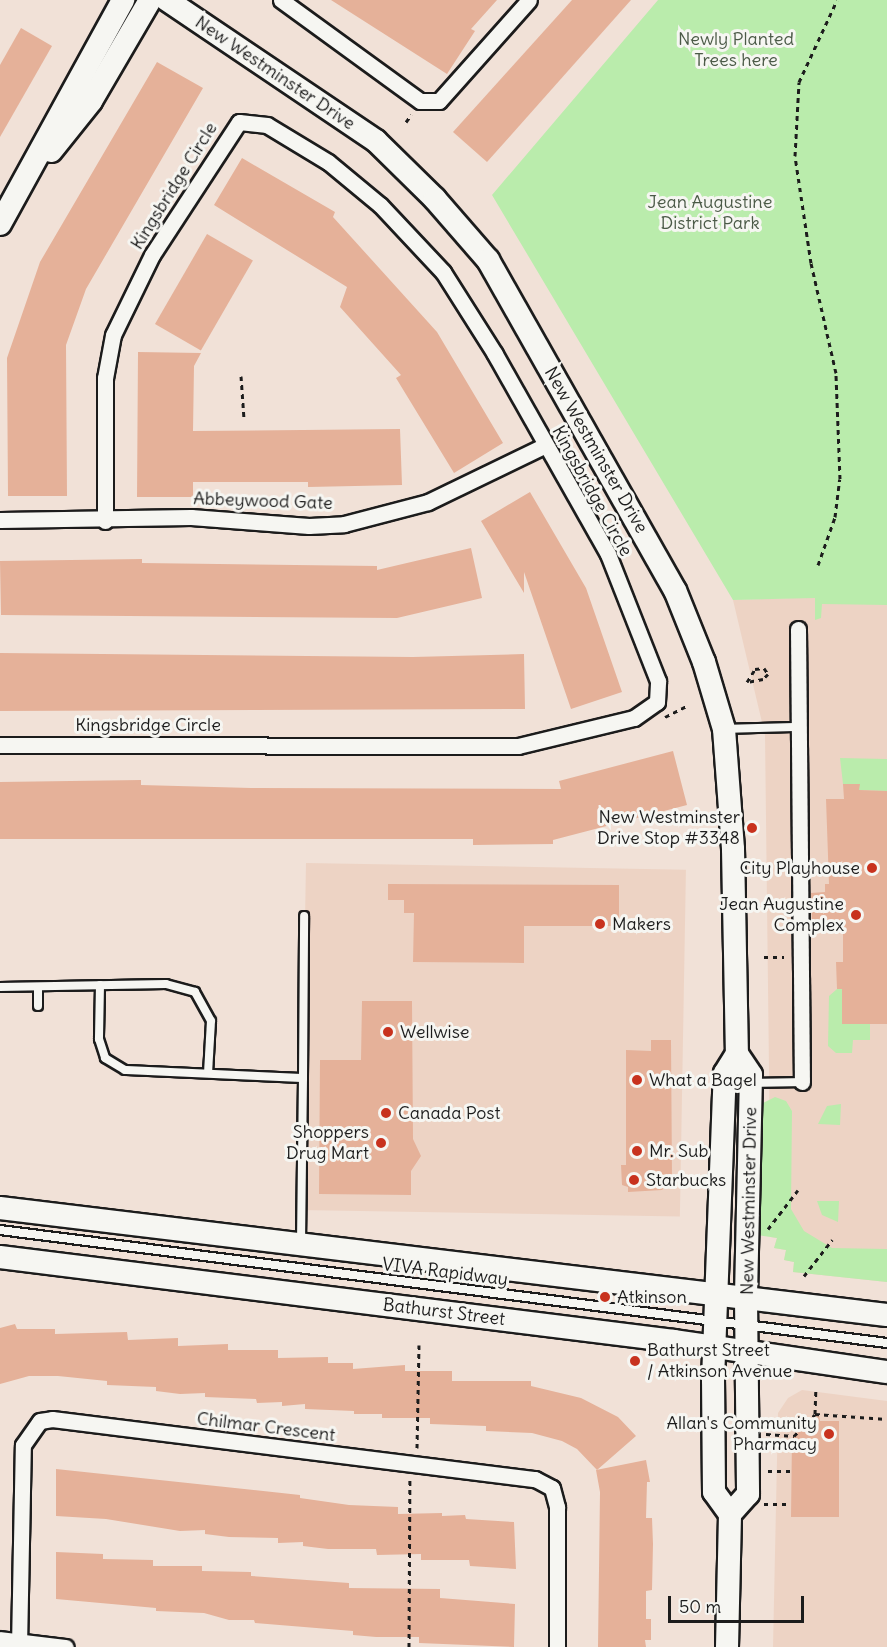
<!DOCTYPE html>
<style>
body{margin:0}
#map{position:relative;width:887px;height:1647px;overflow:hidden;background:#f1e1d7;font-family:Delius,sans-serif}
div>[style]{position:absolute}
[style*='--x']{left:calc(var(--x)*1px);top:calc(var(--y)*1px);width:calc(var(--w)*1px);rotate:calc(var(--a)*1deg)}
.built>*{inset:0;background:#edd3c4;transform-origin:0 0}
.green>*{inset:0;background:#baecac}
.building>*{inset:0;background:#e5b199;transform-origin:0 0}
.path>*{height:3px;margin-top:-1.5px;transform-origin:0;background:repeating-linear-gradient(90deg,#1c1c1c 0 4.5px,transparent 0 9px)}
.roads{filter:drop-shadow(2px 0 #1c1c1c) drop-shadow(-2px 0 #1c1c1c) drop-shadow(0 2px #1c1c1c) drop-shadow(0 -2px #1c1c1c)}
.lane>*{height:8px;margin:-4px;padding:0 4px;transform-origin:4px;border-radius:4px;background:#f6f6f2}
.street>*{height:15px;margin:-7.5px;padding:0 7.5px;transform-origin:7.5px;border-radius:7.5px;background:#f6f6f2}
.secondary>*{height:22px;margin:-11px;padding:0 11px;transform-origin:11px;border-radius:11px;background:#f6f6f2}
.dots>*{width:16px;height:16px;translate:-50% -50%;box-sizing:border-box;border:3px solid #f6f6f2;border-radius:50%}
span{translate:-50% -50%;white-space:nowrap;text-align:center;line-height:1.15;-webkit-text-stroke:6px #f6f6f2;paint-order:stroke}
.park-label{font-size:18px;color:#4b5a47}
.street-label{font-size:18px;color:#1c1c1c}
.poi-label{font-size:18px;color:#1c1c1c}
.right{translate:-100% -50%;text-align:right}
.left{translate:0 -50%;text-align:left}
.scale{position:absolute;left:668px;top:1596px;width:136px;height:27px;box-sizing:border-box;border:3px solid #1c1c1c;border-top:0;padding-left:8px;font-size:18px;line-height:21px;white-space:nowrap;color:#1c1c1c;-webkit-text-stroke:4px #f6f6f2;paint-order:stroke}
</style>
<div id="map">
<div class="built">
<div style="clip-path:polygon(887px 595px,887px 1282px,793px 1272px,794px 1262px,784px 1260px,786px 1250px,774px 1248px,777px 1238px,771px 1237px,765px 735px,733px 600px)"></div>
<div style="left:306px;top:863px;width:380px;height:347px;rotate:1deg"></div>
<div style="clip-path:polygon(802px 1390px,887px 1401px,887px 1647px,773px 1647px,778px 1413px,788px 1398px)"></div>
</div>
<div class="green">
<div style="clip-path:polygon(658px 0,887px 0,887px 605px,822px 604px,821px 618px,815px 620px,815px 598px,733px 600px,492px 195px)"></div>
<div style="clip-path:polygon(840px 758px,887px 759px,887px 791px,859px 790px,859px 784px,843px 784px)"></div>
<div style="clip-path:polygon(837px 989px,842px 989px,842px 1024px,870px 1024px,870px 1040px,853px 1040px,852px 1053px,836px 1053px,828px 1046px,829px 996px)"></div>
<div style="clip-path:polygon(775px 1097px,786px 1101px,792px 1111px,791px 1209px,804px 1231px,832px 1248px,887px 1249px,887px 1282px,793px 1272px,794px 1262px,784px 1260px,786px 1250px,774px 1248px,777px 1238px,757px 1235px,761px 1104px)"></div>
<div style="clip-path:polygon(841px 1104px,840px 1125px,818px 1124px,827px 1106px)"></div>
<div style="clip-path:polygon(817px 1201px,839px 1201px,838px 1222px,822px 1215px)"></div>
</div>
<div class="building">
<div style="clip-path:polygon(331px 0,497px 0,471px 29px,475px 31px,447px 74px)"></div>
<div style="clip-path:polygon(572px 0,631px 0,487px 162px,453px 132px)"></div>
<div style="clip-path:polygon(21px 28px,52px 46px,0 137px,0 65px)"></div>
<div style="clip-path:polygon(157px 62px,203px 88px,86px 289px,66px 345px,67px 496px,8px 496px,7px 358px,40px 262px)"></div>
<div style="clip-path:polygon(242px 158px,335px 212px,333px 217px,437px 332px,503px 443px,454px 473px,396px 378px,401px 375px,340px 307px,347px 287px,214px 205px)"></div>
<div style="left:207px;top:234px;width:53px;height:104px;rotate:30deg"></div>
<div style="clip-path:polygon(138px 352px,201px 353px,194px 366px,193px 431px,400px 429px,402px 485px,308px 487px,308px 482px,193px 482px,193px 497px,137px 497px)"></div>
<div style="clip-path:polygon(530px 492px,586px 588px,622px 692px,571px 709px,524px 572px,524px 593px,481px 521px)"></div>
<div style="clip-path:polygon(471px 548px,482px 598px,397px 618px,1px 615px,0 561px,142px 559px,142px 563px,377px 566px,377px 570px)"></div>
<div style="clip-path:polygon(0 653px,413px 657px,524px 654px,525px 709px,0 711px)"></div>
<div style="clip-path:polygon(673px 751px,687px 805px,553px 840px,553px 844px,473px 845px,473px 839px,0 839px,0 782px,141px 780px,141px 785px,251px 788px,561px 789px,559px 781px)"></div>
<div style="clip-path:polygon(843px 784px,860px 784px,859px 790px,887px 791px,887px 1024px,842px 1024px,842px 989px,837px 989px,836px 962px,843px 962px,843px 931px,828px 930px,826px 920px,812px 920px,811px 893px,825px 892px,825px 884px,829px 884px,826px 799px,844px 799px)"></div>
<div style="clip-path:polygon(388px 884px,619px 885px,619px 926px,524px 926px,524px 963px,413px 962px,414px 913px,404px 913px,404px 900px,388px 900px)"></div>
<div style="clip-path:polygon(362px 1001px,412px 1001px,413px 1139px,421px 1156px,411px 1171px,411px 1195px,319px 1194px,320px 1060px,361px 1060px)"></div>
<div style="clip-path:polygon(651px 1040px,671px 1040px,672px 1179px,662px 1190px,628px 1192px,628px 1187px,622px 1185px,621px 1165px,626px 1165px,626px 1050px,651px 1051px)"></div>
<div style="clip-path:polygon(15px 1324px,17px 1329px,55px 1329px,55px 1334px,127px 1332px,128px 1340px,178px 1338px,178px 1346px,228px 1344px,228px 1350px,278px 1350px,278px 1358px,328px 1357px,328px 1363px,353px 1363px,353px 1369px,405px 1365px,405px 1371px,452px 1371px,452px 1381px,531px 1381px,531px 1386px,581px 1398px,618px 1417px,636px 1436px,597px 1470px,577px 1449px,562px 1441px,532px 1433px,486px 1431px,486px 1426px,430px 1424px,430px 1418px,382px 1418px,382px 1414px,354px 1414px,354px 1411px,305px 1409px,305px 1404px,282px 1406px,282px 1402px,257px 1403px,256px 1399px,205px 1397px,205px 1393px,180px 1394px,156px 1391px,156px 1387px,107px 1385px,107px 1381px,58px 1376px,29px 1376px,0 1384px,0 1328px)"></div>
<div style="clip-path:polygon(819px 1414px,820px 1421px,839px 1421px,839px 1517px,791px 1517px,792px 1438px)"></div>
<div style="clip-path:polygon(646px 1460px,650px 1482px,647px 1482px,646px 1518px,652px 1518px,653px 1544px,652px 1590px,646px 1591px,646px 1619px,651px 1619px,651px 1640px,645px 1640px,646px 1647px,598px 1647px,600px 1492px,596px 1470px)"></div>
<div style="clip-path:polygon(56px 1469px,300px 1495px,300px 1498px,349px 1505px,398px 1507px,398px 1514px,442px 1513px,442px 1516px,465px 1515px,466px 1519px,514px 1522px,516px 1569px,470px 1566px,469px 1560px,421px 1560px,421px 1554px,377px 1555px,376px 1549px,328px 1549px,303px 1546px,303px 1542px,278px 1543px,278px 1538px,229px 1537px,205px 1534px,205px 1530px,180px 1531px,106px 1519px,56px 1516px)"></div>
<div style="clip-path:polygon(56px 1552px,103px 1554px,103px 1559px,153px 1560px,153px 1566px,202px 1566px,202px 1571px,251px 1572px,251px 1576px,349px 1583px,349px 1588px,440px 1589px,440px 1598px,515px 1604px,514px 1647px,419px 1643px,419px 1637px,376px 1637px,353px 1635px,353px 1631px,255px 1623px,254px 1620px,229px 1620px,204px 1613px,156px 1611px,156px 1608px,56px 1599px)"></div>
</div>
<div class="path">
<div style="--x:406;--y:122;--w:9;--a:-54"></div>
<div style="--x:241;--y:376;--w:43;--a:86"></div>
<div style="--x:818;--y:565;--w:51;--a:-70.5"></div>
<div style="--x:835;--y:517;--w:38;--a:-83"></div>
<div style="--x:840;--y:479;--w:106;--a:-92.2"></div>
<div style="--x:836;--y:373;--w:113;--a:-102.8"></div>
<div style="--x:811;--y:263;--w:108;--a:-98.5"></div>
<div style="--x:795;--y:156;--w:74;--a:-86.9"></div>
<div style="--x:799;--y:82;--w:90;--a:-65.1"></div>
<div style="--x:764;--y:668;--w:7;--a:56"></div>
<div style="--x:768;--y:674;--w:7;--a:135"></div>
<div style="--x:763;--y:679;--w:16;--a:169"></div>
<div style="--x:747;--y:682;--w:15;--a:-58"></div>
<div style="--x:755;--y:669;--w:9;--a:-6"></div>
<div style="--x:665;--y:717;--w:25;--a:-27"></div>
<div style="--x:764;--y:957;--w:20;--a:0"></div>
<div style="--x:768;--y:1229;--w:49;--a:-52.4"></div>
<div style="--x:804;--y:1276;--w:46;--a:-52.1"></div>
<div style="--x:815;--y:1414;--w:72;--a:4"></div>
<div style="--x:766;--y:1434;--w:28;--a:4"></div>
<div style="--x:794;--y:1436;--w:30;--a:-46"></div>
<div style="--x:815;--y:1414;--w:25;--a:-88"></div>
<div style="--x:417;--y:1448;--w:103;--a:-88.9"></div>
<div style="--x:768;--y:1471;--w:23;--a:0"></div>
<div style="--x:764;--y:1504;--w:26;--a:0"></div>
<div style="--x:409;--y:1647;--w:169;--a:-89.7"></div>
</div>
<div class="roads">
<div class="lane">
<div style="--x:726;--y:729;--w:73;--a:-1.6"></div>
<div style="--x:100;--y:985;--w:54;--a:91.1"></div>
<div style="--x:99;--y:1039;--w:20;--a:72"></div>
<div style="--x:105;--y:1058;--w:23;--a:31"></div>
<div style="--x:125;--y:1070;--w:178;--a:2.6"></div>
<div style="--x:303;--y:1078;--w:165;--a:90.7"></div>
<div style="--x:0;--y:987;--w:166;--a:-1"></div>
<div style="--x:166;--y:984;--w:30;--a:15"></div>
<div style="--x:195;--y:992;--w:33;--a:61"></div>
<div style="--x:211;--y:1021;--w:52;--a:93.3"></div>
<div style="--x:38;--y:1006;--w:19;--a:-90"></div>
<div style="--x:303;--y:1078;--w:162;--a:-89.6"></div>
<div style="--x:752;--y:1083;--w:50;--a:-1.1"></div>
<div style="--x:0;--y:1230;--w:894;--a:7.26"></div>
</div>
<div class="street">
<div style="--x:281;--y:0;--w:172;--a:36"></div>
<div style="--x:420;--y:101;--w:19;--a:0"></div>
<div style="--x:439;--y:101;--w:135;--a:-48.3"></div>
<div style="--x:0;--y:520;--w:191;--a:-0.9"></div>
<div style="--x:191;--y:517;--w:118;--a:4.4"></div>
<div style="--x:309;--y:526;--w:35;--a:-3"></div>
<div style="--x:344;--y:524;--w:87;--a:-14.7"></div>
<div style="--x:428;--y:502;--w:129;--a:-25.8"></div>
<div style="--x:798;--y:629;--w:453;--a:89.5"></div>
<div style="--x:0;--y:745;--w:518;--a:0.11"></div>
<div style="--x:518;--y:746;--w:119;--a:-13.6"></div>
<div style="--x:634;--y:718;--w:28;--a:-35"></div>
<div style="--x:657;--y:702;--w:21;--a:-87"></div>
<div style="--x:658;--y:681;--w:136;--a:-111.5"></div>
<div style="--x:608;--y:554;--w:230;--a:-119.5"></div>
<div style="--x:495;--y:354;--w:97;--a:-122.4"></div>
<div style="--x:443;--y:272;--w:92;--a:-133.2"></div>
<div style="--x:380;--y:205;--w:67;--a:-140.4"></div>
<div style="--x:328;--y:162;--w:71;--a:-148.8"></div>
<div style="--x:267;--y:125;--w:28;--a:-174"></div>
<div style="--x:239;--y:122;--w:159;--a:123.2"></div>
<div style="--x:152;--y:255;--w:89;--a:116"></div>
<div style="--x:113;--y:335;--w:44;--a:100.5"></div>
<div style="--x:105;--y:378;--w:143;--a:90"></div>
<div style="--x:0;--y:1639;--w:66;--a:6.9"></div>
<div style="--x:19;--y:1647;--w:202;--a:-88.9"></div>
<div style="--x:23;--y:1445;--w:29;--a:-55"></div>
<div style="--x:40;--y:1421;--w:12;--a:-9"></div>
<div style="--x:52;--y:1419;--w:487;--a:7.1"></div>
<div style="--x:535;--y:1479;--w:19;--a:28"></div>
<div style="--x:552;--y:1488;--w:20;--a:75"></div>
<div style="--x:557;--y:1507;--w:140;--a:90"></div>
</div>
<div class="secondary">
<div style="--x:167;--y:0;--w:252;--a:34"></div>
<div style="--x:376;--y:141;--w:83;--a:44.5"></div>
<div style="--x:435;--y:199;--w:81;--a:49"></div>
<div style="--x:488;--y:260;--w:379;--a:60.5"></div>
<div style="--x:675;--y:590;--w:78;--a:68.1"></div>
<div style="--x:704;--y:662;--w:70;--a:73.4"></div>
<div style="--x:724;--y:729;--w:120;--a:85.7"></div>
<div style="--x:733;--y:849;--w:205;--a:88.9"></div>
<div style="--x:737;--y:1054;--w:25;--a:56"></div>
<div style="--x:751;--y:1075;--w:223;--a:91.3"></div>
<div style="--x:746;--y:1298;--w:196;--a:89.4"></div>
<div style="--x:748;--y:1494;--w:27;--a:132"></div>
<div style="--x:51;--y:151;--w:64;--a:-51.3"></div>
<div style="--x:91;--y:101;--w:117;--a:-59.7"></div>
<div style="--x:0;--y:224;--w:256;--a:-61.2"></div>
<div style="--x:0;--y:1208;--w:893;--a:6.88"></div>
<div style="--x:0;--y:1257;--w:679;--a:7.1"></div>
<div style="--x:674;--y:1341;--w:215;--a:8.3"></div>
<div style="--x:727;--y:1647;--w:133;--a:-88.7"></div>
<div style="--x:730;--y:1514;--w:27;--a:-126"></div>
<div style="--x:714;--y:1492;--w:112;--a:-90.5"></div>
<div style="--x:713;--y:1380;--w:307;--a:-87.8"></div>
<div style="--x:725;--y:1073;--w:22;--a:-58"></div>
</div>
</div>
<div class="dots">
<div style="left:752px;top:828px;background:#c8321e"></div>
<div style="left:872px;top:868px;background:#c8321e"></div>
<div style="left:856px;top:915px;background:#c8321e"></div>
<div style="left:600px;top:924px;background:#c8321e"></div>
<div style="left:388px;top:1032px;background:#c8321e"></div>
<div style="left:637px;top:1080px;background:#c8321e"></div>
<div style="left:386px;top:1113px;background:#c8321e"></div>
<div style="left:381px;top:1143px;background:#c8321e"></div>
<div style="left:637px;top:1151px;background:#c8321e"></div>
<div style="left:634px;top:1180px;background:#c8321e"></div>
<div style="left:605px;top:1297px;background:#c8321e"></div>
<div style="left:635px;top:1361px;background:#c8321e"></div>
<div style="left:829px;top:1434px;background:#c8321e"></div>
</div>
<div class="park-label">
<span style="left:736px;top:50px">Newly Planted<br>Trees here</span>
<span style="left:710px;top:213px">Jean Augustine<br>District Park</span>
</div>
<div class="street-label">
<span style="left:275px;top:73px;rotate:34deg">New Westminster Drive</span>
<span style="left:174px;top:186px;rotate:-58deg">Kingsbridge Circle</span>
<span style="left:596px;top:450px;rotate:60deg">New Westminster Drive</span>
<span style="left:592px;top:491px;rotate:61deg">Kingsbridge Circle</span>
<span style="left:263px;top:501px;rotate:2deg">Abbeywood Gate</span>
<span style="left:148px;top:725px">Kingsbridge Circle</span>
<span style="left:749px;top:1201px;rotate:-89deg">New Westminster Drive</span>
<span style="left:445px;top:1272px;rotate:7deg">VIVA Rapidway</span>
<span style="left:444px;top:1312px;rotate:7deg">Bathurst Street</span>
<span style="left:266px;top:1427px;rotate:7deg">Chilmar Crescent</span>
</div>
<div class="poi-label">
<span class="right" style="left:740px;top:828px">New Westminster<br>Drive Stop #3348</span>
<span class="right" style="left:860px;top:868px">City Playhouse</span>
<span class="right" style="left:844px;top:915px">Jean Augustine<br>Complex</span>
<span class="left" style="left:612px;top:924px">Makers</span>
<span class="left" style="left:400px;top:1032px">Wellwise</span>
<span class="left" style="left:649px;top:1080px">What a Bagel</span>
<span class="left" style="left:398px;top:1113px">Canada Post</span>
<span class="right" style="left:369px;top:1143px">Shoppers<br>Drug Mart</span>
<span class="left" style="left:649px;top:1151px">Mr. Sub</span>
<span class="left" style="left:646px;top:1180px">Starbucks</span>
<span class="left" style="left:617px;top:1297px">Atkinson</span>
<span class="left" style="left:647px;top:1361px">Bathurst Street<br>/ Atkinson Avenue</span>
<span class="right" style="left:817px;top:1434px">Allan's Community<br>Pharmacy</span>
</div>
<div class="scale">50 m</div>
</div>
